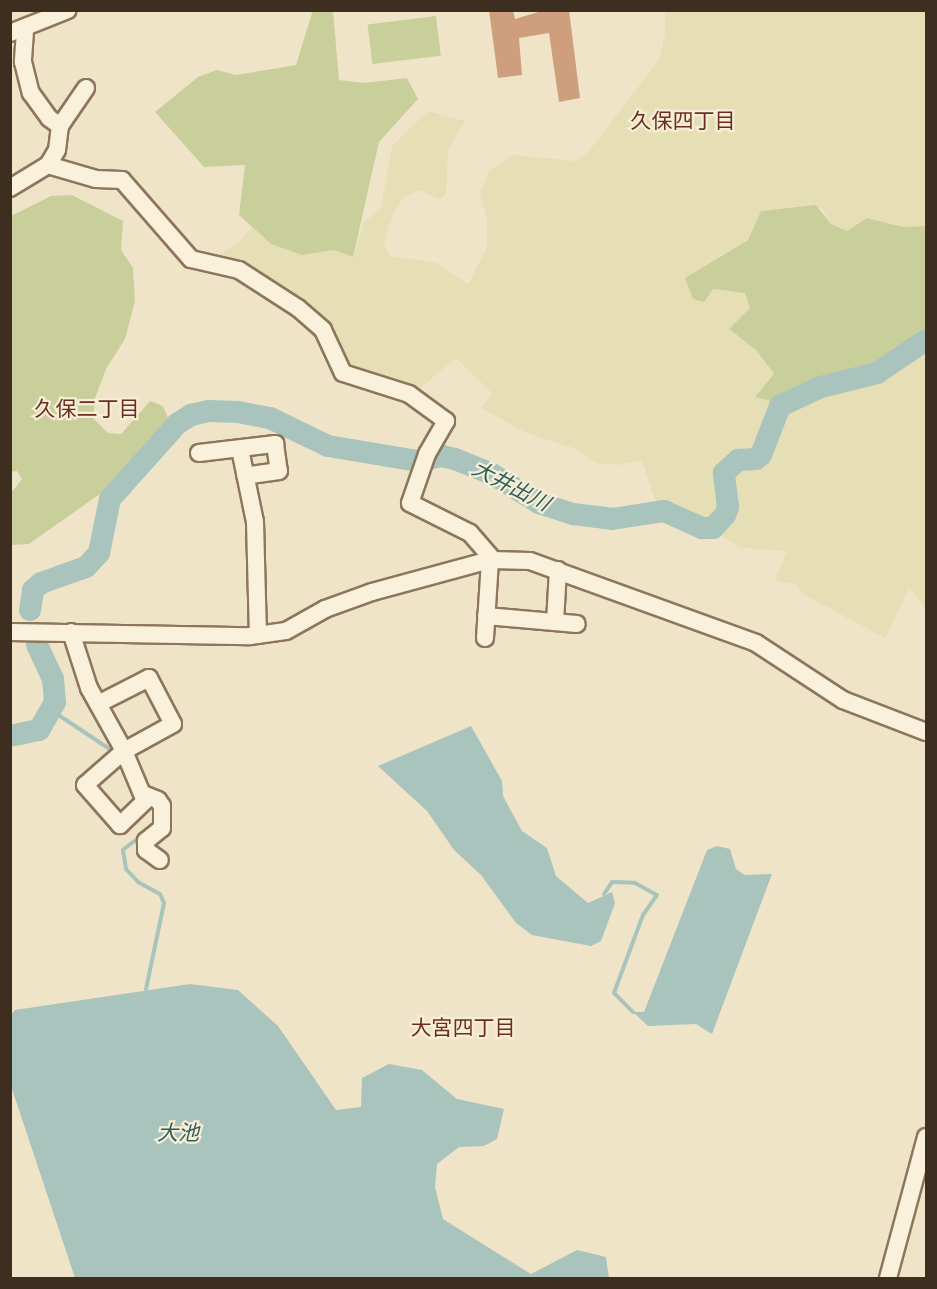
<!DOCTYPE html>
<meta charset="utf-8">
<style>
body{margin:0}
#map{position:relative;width:937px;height:1289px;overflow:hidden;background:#f0e4c8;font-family:Bitter,"Noto Sans JP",serif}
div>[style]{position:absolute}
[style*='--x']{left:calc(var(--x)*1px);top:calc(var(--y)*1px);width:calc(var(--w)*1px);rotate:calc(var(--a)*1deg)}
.farmland>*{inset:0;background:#e6deb5}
.green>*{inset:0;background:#c9cf9b;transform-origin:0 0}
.water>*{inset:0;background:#a9c4bc}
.stream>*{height:4px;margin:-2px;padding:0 2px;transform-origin:2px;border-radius:2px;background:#a9c4bc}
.river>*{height:22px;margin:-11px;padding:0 11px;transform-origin:11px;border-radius:11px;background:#a9c4bc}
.building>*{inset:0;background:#cf9f7d}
.roads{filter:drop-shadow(2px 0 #8d765c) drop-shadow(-2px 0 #8d765c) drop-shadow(0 2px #8d765c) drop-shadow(0 -2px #8d765c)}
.minor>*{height:16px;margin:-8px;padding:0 8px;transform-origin:8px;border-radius:8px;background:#faf1dc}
span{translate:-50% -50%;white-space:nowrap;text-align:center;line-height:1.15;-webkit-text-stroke:4.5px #f7eed8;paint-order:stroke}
.neighbourhood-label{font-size:21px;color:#6b2e1e}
.water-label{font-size:21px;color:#2f5d5a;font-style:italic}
.frame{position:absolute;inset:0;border:12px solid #3d2e20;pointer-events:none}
</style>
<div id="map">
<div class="farmland">
<div style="clip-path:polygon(665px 11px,926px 11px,926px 226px,903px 227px,888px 222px,848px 231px,831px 224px,822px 208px,761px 211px,748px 240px,718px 257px,704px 301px,712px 289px,745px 292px,750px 308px,729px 329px,756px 350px,774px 375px,770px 401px,815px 380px,875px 369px,926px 333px,926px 609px,909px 588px,885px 638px,803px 594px,797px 585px,775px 580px,787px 551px,741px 548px,701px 523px,657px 506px,642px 460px,618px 465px,596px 463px,577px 449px,526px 433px,481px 408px,493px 394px,456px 358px,414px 393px,386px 378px,350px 370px,327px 327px,215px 257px,237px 244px,252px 227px,271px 244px,302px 255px,334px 250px,353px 257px,364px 222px,381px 208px,392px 146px,428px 111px,465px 121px,448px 150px,446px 194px,440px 199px,419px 190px,404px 197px,392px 215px,384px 244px,390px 256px,436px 263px,468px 284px,487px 248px,487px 219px,480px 194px,488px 172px,512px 155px,575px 161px,589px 151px,659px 60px,665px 34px)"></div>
</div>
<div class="green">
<div style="clip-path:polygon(313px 10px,333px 11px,339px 80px,364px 83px,407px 78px,418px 99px,379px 142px,353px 257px,334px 250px,302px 255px,271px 244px,239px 215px,245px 165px,204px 167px,155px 112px,198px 77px,217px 70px,236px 75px,296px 65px)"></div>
<div style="left:436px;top:16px;width:40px;height:69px;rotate:83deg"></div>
<div style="clip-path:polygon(72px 195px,123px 221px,121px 250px,133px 268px,135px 301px,125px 339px,106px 369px,95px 398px,93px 418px,108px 433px,121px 434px,150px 401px,163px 406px,168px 418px,104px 491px,29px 544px,11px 545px,11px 493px,22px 479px,17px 471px,10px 472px,11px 216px,51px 196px)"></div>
<div style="clip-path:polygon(816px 205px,831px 224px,847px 231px,867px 218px,903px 227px,926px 226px,926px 333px,875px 369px,815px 380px,770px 401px,755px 397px,774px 374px,756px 350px,729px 329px,750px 308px,745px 293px,713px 289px,704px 302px,693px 299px,685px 278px,748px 240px,761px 211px)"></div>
</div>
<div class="water">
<div style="clip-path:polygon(471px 726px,502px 781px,503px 796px,522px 831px,547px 848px,556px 876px,588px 903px,612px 892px,615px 903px,601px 941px,591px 946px,532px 935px,516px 923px,481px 875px,454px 850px,427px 811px,378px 766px)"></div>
<div style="clip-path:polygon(717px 846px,730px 849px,736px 869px,745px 875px,772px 874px,712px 1034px,696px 1024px,648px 1026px,633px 1012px,644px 1012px,707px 850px)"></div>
<div style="clip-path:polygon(190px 984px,238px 990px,278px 1026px,336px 1110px,361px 1107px,362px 1078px,389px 1064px,422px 1070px,457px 1099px,504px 1109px,497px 1139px,484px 1146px,459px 1147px,437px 1164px,435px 1187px,443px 1219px,531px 1274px,577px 1250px,606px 1257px,609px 1278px,75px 1278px,11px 1086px,11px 1015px,15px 1010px)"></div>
</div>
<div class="stream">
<div style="--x:51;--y:710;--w:69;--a:33.7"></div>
<div style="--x:142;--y:835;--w:24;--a:142"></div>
<div style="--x:123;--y:850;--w:19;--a:81"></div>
<div style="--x:126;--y:869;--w:18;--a:47"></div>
<div style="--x:138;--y:882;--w:25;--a:29"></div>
<div style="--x:160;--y:894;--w:10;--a:66"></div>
<div style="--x:164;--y:903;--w:88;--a:101.8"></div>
<div style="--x:604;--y:894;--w:14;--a:-56"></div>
<div style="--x:612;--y:882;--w:23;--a:2"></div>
<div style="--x:635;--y:883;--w:25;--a:29"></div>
<div style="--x:657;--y:895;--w:24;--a:125"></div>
<div style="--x:643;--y:915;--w:83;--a:110.4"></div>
<div style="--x:614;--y:993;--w:27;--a:45"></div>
</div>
<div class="river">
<div style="--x:30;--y:610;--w:20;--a:-81"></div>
<div style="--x:33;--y:590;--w:11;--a:-41"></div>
<div style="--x:41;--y:583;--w:48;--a:-19.6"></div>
<div style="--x:86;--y:567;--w:19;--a:-47"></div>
<div style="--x:99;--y:553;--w:55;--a:-78.5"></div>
<div style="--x:110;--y:499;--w:101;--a:-48.2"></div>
<div style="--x:177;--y:424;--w:17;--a:-33"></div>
<div style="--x:191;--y:415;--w:17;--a:-13"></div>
<div style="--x:208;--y:411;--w:30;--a:2"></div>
<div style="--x:238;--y:412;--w:33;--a:11"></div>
<div style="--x:270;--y:418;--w:64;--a:25.8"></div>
<div style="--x:328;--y:446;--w:91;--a:9.5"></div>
<div style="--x:418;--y:461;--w:25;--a:-12"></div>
<div style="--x:442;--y:456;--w:13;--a:13"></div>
<div style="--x:455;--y:459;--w:40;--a:22"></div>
<div style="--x:492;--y:474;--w:55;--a:31.7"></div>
<div style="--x:539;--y:503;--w:36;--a:18"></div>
<div style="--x:573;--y:514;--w:39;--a:7"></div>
<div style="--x:612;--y:519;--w:53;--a:-8.7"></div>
<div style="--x:664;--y:511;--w:42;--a:24.1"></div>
<div style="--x:702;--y:528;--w:11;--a:0"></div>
<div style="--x:713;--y:528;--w:18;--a:-47"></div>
<div style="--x:725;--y:515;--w:9;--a:-69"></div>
<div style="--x:728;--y:507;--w:34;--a:-97"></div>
<div style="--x:724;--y:473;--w:19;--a:-43"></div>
<div style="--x:738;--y:460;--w:18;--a:-3"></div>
<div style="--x:756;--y:459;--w:6;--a:-39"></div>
<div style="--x:761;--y:455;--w:53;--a:-68.8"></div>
<div style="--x:780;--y:406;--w:45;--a:-24.9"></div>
<div style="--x:821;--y:387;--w:58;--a:-14"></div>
<div style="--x:877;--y:373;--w:59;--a:-34"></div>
<div style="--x:10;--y:736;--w:30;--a:-12"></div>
<div style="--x:39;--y:730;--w:32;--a:-60"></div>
<div style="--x:55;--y:702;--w:23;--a:-95"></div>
<div style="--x:53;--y:679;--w:38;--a:-115"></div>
</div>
<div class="building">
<div style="clip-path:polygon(489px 10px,513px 10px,515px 19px,545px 10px,569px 10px,580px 98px,559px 102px,549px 33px,519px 38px,522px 75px,498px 78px)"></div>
</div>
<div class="roads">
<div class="minor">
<div style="--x:25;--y:31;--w:31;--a:94"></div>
<div style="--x:23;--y:62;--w:32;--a:76"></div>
<div style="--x:31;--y:93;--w:31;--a:54"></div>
<div style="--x:49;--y:118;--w:14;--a:36"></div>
<div style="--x:10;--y:33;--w:62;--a:-21.6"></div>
<div style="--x:48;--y:165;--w:17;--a:-59"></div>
<div style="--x:57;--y:150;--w:24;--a:-83"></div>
<div style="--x:60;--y:126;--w:46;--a:-55.6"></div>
<div style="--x:10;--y:188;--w:44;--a:-31.2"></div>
<div style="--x:48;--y:165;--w:50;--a:16.3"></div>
<div style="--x:96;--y:179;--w:26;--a:2"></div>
<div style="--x:122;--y:180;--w:105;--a:48.9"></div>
<div style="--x:191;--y:259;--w:49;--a:12.9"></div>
<div style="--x:239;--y:270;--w:70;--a:32.8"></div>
<div style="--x:298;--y:308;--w:33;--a:41"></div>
<div style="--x:323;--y:330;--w:47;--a:65.1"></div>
<div style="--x:343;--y:373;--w:69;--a:17.7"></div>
<div style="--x:409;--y:394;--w:46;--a:36.1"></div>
<div style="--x:446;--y:421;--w:38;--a:120"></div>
<div style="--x:427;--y:454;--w:52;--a:109.1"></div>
<div style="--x:410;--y:503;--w:67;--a:26.6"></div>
<div style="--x:470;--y:533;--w:35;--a:49"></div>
<div style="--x:240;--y:449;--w:75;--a:78.4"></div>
<div style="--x:255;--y:522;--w:113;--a:88.5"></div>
<div style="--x:199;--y:453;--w:77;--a:-6.8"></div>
<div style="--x:275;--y:444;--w:27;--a:82"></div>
<div style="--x:279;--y:471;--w:34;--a:172"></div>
<div style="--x:486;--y:616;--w:91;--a:5"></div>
<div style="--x:555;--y:622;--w:52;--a:-86.7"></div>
<div style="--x:10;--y:632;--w:240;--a:1"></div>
<div style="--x:250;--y:636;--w:36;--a:-8"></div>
<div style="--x:286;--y:631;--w:45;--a:-29.4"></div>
<div style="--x:325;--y:609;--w:50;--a:-19.9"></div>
<div style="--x:372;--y:592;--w:122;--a:-15.2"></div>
<div style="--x:490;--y:560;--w:40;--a:1.4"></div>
<div style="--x:530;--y:561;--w:240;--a:19.9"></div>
<div style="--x:756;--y:643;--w:104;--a:33.2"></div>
<div style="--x:843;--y:700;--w:89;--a:21.1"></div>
<div style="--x:71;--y:632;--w:59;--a:72.2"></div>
<div style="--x:89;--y:688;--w:72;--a:60.9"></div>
<div style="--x:124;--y:751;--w:54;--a:67.2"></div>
<div style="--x:145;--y:801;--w:35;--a:136"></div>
<div style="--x:120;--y:825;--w:53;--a:-131.2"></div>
<div style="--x:85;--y:785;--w:52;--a:-41.1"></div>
<div style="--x:124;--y:751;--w:56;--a:-28.9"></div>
<div style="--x:173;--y:724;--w:52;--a:-117.6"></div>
<div style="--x:149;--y:678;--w:57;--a:153"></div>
<div style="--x:485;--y:638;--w:78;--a:-86.3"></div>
<div style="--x:143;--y:794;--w:16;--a:22"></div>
<div style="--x:158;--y:800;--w:7;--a:56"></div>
<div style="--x:162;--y:806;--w:22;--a:90"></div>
<div style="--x:162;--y:828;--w:21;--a:141"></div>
<div style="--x:146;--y:841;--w:9;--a:90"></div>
<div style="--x:146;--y:850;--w:17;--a:36"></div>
<div style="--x:888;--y:1278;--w:146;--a:-74.9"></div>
</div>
</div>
<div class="neighbourhood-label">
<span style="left:683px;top:121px">久保四丁目</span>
<span style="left:87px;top:409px">久保二丁目</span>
<span style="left:463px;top:1028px">大宮四丁目</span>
</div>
<div class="water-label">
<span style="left:511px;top:486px;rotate:27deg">大井出川</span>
<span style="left:178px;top:1133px">大池</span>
</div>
<div class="frame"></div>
</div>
